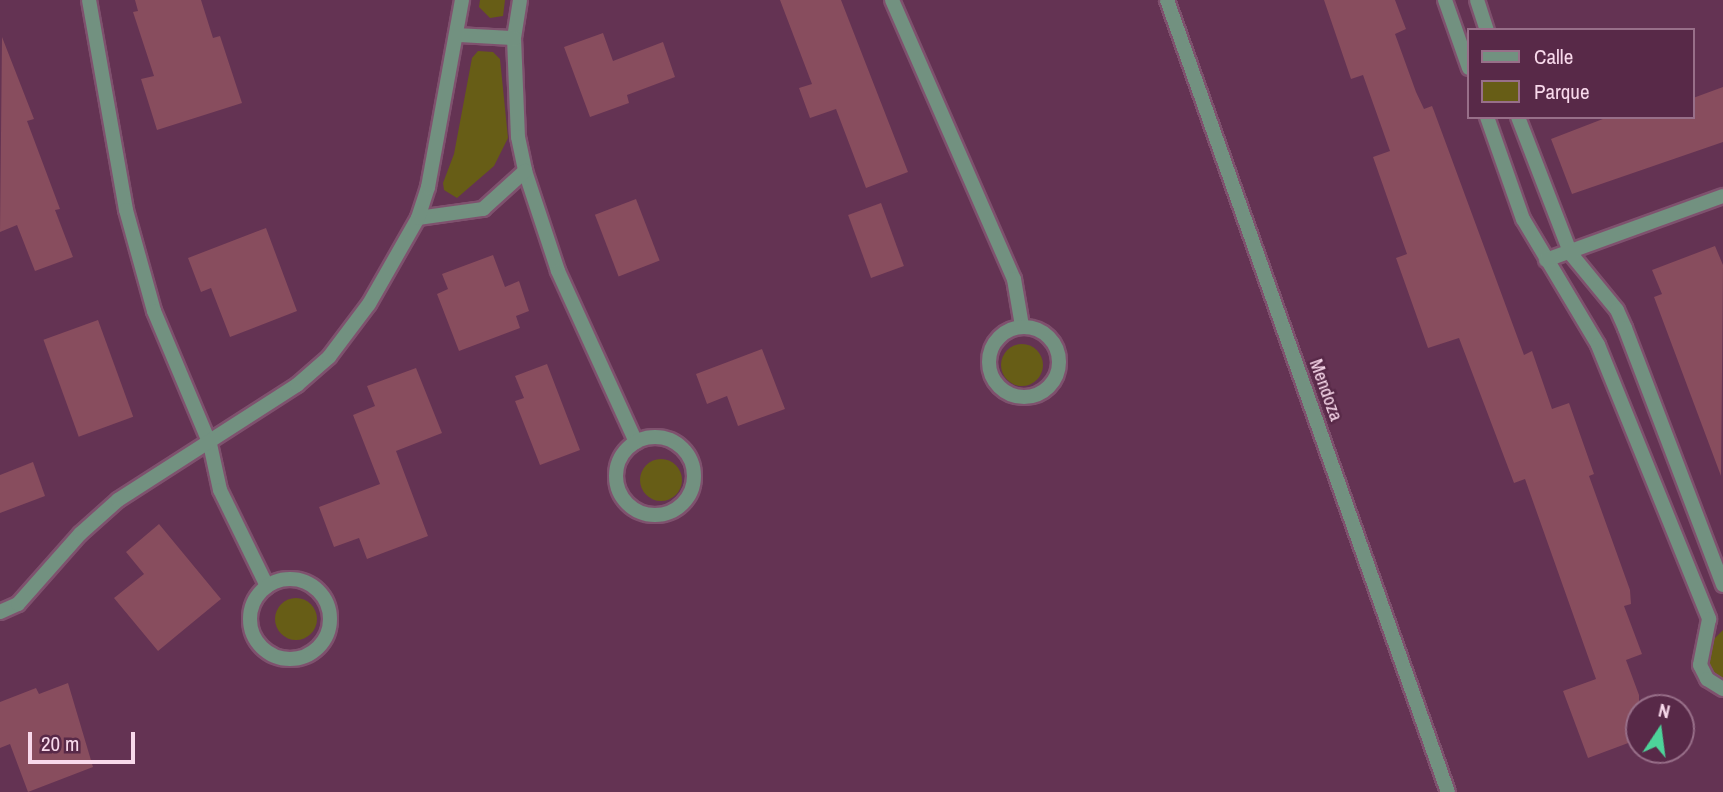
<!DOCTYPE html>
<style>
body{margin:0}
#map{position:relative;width:1723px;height:792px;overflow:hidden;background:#643353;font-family:"Archivo Narrow",sans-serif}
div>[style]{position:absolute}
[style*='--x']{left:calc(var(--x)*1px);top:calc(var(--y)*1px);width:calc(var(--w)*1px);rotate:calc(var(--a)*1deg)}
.green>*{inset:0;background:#675d16}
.round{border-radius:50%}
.building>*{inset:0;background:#884d5e;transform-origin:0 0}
.roads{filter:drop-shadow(2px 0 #7f516e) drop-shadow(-2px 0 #7f516e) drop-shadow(0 2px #7f516e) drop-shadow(0 -2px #7f516e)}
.minor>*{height:14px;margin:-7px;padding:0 7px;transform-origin:7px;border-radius:7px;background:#729180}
.minor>.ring{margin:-7px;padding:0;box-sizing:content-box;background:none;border:14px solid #729180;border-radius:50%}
span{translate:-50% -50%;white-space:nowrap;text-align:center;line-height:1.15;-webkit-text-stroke:5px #582948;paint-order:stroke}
.street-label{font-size:19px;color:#f8d9eb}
.legend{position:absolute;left:1467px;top:28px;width:228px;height:91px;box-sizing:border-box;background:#582948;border:2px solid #986f89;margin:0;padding:9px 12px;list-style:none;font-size:21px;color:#f8d9eb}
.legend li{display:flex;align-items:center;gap:14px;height:35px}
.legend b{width:35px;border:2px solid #986f89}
.north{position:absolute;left:1625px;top:694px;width:70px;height:70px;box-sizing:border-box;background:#582948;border:2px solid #986f89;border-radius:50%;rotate:13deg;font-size:19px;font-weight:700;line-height:28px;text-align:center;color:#f8d9eb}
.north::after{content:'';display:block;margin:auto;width:24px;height:32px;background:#4dd39a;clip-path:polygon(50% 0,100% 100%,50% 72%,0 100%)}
.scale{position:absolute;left:28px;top:732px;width:107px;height:32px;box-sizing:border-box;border:4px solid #f8d9eb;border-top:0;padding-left:9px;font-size:21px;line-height:24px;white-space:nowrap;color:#f8d9eb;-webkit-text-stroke:5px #582948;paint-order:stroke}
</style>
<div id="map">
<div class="green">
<div style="clip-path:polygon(480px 0,505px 0,503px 16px,490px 18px,479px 7px)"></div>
<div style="clip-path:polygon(478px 51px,493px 52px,500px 59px,508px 138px,494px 166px,457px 198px,444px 190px,443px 183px,454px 154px,472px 58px)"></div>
<div class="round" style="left:1001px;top:344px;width:42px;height:42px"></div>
<div class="round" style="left:640px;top:459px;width:42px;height:42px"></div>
<div class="round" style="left:275px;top:598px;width:42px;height:42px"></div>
<div style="clip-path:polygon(1723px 630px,1723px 684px,1706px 662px,1709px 644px)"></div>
</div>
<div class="building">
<div style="clip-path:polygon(135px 0,201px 0,213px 38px,220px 36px,242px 103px,157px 130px,141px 79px,154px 76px,133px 12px,138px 11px)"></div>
<div style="clip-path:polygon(780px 0,841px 0,908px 172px,866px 188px,836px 109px,810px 118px,799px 88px,812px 84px)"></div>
<div style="clip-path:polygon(1324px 0,1395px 0,1406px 29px,1395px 34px,1416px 92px,1424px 109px,1432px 106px,1434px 111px,1524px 355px,1532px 351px,1552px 409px,1569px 403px,1594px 474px,1589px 476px,1630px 590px,1631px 604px,1624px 606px,1642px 654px,1626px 660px,1639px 695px,1639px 739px,1588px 758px,1563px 691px,1596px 679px,1525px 479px,1514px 483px,1459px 338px,1428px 348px,1396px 258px,1407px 254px,1373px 157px,1390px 151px,1363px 75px,1351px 79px)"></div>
<div style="clip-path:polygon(603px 33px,613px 61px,663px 42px,675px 77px,627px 95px,629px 103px,590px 117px,564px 47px)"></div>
<div style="clip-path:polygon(2px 37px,34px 119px,27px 121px,60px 209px,55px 210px,73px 257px,35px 271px,17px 225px,0 232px)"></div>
<div style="clip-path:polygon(1723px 87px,1723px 142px,1572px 194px,1551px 139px,1608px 117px,1693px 117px,1693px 98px)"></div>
<div style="left:636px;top:199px;width:66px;height:44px;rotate:69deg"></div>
<div style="left:881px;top:203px;width:67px;height:35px;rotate:70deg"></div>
<div style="clip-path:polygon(266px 228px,297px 311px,230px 337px,211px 288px,201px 292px,188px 258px)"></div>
<div style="clip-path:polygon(1715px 246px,1723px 265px,1721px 476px,1654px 297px,1662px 294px,1652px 270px)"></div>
<div style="clip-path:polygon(493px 255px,505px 287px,519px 281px,529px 311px,516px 316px,520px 328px,459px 351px,437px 294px,448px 289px,442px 274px)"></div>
<div style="left:98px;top:320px;width:103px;height:58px;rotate:70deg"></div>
<div style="clip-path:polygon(762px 349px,785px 409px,738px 426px,727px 396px,707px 404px,696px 374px)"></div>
<div style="clip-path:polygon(547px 364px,580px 450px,540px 465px,515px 401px,524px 398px,515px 376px)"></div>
<div style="clip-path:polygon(416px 368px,442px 433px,396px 451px,428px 536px,367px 559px,359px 538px,334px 547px,319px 507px,380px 484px,353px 415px,375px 406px,367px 386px)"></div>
<div style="clip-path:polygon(33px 462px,45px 496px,0 513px,0 475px)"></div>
<div style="clip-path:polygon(159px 524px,221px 599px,158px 651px,114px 598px,144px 574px,126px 552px)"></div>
<div style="clip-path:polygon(68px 683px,93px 767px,28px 792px,10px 744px,0 748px,0 702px,36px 688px,39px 694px)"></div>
</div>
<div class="roads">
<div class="minor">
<div style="--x:89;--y:0;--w:213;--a:80"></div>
<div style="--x:126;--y:210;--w:105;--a:74.5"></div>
<div style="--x:154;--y:311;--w:144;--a:67.2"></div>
<div style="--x:210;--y:444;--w:47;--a:77.7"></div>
<div style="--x:220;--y:490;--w:107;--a:63.9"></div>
<div style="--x:520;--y:0;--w:38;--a:99"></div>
<div style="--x:514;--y:38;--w:99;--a:87.7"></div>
<div style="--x:518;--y:137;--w:35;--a:78"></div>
<div style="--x:525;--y:171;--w:105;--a:71.7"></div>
<div style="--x:558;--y:271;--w:188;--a:65.5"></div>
<div style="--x:892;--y:0;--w:305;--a:66.4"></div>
<div style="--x:1014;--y:279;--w:48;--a:80.3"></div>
<div style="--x:1167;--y:0;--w:840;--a:70.47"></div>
<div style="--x:1445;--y:0;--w:72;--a:70.6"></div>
<div style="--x:1477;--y:0;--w:32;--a:72"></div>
<div style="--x:458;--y:35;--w:56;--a:3.1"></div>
<div style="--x:1487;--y:117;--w:108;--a:70.6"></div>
<div style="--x:1523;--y:219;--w:147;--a:59.2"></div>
<div style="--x:1598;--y:345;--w:296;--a:67.9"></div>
<div style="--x:1709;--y:619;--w:47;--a:101.1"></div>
<div style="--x:1700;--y:665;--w:16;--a:63"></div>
<div style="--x:1707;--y:679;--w:19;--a:32"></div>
<div style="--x:1518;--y:117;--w:147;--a:68.9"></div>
<div style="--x:1571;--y:254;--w:72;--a:50.6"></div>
<div style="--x:1617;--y:310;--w:20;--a:66"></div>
<div style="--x:1625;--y:328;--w:275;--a:69.1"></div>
<div style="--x:418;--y:218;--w:66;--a:-7.9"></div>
<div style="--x:483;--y:209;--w:57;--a:-42.1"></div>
<div style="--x:1546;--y:260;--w:188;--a:-19.9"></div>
<div class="ring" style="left:989px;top:327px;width:56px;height:56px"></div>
<div class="ring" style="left:616px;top:437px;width:64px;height:64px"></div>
<div class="ring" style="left:250px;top:579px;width:66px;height:66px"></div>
<div style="--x:0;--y:612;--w:20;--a:-24"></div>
<div style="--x:18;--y:604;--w:94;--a:-48.5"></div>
<div style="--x:80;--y:534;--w:51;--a:-41.8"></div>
<div style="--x:118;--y:500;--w:213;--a:-32.7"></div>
<div style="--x:297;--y:385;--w:43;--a:-41.2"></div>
<div style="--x:329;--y:357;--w:66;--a:-53"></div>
<div style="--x:369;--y:304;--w:99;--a:-60.3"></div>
<div style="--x:418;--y:218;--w:33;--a:-72"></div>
<div style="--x:428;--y:187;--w:190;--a:-79.7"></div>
</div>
</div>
<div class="street-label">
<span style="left:1326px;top:390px;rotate:70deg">Mendoza</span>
</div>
<ul class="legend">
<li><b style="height:9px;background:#729180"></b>Calle</li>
<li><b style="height:19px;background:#675d16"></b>Parque</li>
</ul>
<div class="north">N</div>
<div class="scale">20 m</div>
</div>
